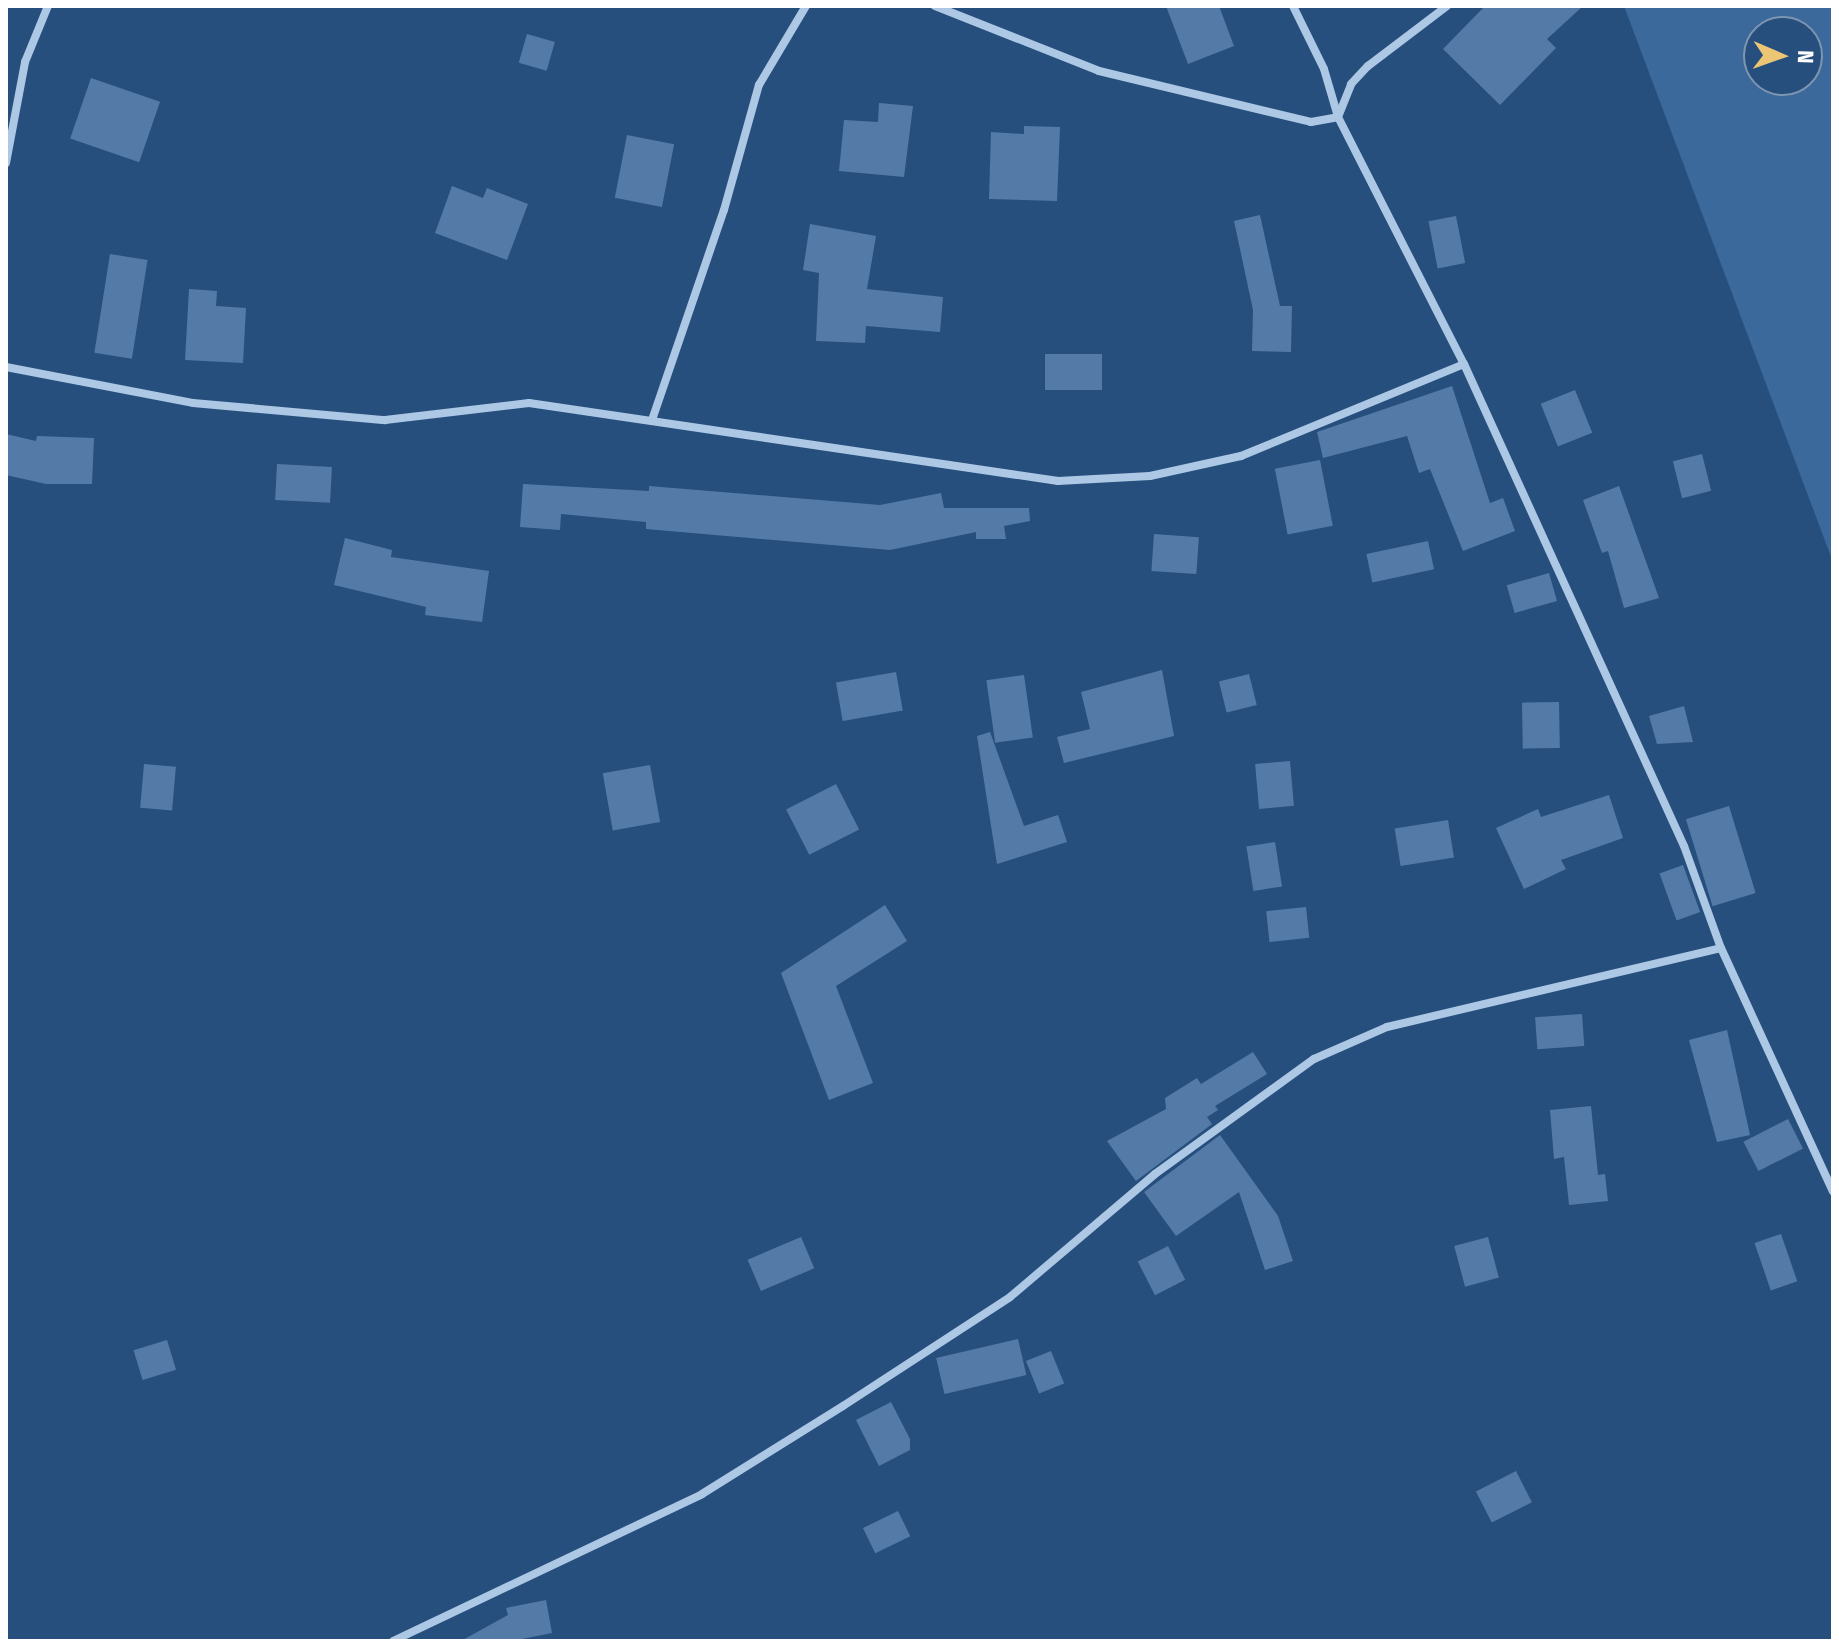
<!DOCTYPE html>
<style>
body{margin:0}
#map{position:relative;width:1839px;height:1647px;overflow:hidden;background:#274f7d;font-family:"Fira Sans Condensed",sans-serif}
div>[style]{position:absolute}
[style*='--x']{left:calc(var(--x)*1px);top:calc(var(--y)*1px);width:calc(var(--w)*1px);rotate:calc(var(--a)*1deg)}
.green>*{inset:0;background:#3b699b}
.building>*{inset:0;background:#547ba8;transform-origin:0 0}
.street>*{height:8px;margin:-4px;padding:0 4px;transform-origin:4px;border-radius:4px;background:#adc8e5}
span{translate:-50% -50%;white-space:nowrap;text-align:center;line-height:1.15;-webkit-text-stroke:6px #274f7d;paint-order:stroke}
.frame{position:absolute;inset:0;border:8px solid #fff;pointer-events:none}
.north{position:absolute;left:1743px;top:16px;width:80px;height:80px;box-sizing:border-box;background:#274f7d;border:2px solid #7d95b1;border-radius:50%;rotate:92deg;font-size:22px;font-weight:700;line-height:32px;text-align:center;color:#fff}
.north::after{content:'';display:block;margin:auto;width:28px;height:36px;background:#ecc674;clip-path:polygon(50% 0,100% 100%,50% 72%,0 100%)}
</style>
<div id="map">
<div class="green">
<div style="clip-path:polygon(evenodd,1624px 6px,1833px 6px,1833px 562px,1624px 6px,1759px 32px,1807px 32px,1807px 80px,1759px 80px,1759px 32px)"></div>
</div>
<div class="building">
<div style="clip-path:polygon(1166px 6px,1219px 6px,1234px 46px,1188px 64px)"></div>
<div style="clip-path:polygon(1485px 6px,1583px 6px,1547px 39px,1556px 48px,1500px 105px,1443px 49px)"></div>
<div style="left:527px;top:34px;width:29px;height:30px;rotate:16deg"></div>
<div style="left:91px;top:78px;width:73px;height:64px;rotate:19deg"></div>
<div style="clip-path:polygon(879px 103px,913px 106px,904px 177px,839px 171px,844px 120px,878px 122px)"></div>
<div style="clip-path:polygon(1024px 126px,1060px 127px,1057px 201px,989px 199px,991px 132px,1024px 134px)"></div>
<div style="left:627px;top:135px;width:48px;height:64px;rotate:11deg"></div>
<div style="clip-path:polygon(452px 186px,483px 198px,487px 188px,528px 204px,507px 260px,435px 233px)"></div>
<div style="clip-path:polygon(1260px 215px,1280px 306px,1292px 306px,1291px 352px,1252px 351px,1253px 310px,1234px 221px)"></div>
<div style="left:1456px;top:216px;width:48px;height:28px;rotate:79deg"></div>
<div style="clip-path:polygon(810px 224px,876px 236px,867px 289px,943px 297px,940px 332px,866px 326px,865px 343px,816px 341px,819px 273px,803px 270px)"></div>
<div style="left:110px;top:254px;width:38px;height:100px;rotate:9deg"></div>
<div style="clip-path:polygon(189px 289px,217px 291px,216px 306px,246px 308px,243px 363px,185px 360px)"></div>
<div style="left:1045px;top:354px;width:57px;height:36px"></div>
<div style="clip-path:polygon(1452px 386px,1490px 503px,1503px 498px,1515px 531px,1463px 551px,1430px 469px,1419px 473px,1407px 436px,1323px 458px,1317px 432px)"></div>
<div style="left:1575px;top:390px;width:46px;height:37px;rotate:68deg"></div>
<div style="clip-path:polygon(6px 434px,36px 441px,37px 436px,94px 438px,92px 484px,46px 484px,6px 475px)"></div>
<div style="left:1702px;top:454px;width:38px;height:30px;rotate:76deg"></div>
<div style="left:1320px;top:460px;width:67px;height:46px;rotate:79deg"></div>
<div style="left:277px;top:464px;width:55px;height:36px;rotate:3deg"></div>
<div style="clip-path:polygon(523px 484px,649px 491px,649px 486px,880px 505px,941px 493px,944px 508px,1029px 508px,1030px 521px,1004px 526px,1006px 539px,976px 539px,976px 532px,890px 550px,646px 529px,646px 522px,561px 514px,560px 530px,520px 527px)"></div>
<div style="clip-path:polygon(1619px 486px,1659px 598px,1624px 608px,1608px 551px,1602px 553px,1583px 500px)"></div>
<div style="left:1154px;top:534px;width:45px;height:37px;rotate:4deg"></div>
<div style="clip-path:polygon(345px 538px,392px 550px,391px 557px,489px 571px,482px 622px,425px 615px,426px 607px,334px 585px)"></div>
<div style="left:1428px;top:541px;width:29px;height:63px;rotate:78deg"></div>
<div style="left:1549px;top:573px;width:29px;height:44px;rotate:74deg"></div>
<div style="clip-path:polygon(1162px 670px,1174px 736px,1064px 763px,1057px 737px,1090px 729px,1081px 692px)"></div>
<div style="left:896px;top:672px;width:39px;height:61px;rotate:80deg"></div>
<div style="left:1249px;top:674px;width:32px;height:31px;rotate:76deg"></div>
<div style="left:1024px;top:675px;width:63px;height:38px;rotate:82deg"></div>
<div style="left:1559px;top:702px;width:46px;height:37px;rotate:89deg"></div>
<div style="clip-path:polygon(1684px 706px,1693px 742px,1657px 744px,1649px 716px)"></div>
<div style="clip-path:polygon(990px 732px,1024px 826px,1058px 815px,1067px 842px,997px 864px,977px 736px)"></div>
<div style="left:1290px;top:761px;width:45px;height:35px;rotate:85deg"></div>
<div style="left:144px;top:764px;width:32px;height:44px;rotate:5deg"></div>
<div style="left:650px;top:765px;width:58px;height:48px;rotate:80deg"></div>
<div style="left:836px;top:784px;width:51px;height:56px;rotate:63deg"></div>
<div style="clip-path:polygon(1609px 795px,1623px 838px,1561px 860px,1566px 869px,1524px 889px,1496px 828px,1538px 809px,1541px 817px)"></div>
<div style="left:1729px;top:806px;width:91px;height:45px;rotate:73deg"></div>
<div style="left:1448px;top:820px;width:38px;height:54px;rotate:81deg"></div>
<div style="left:1275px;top:842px;width:45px;height:29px;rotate:81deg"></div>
<div style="left:1683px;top:865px;width:50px;height:25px;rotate:70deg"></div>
<div style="clip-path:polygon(885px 905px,907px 941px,836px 986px,873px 1083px,829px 1100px,781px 973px)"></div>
<div style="left:1306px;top:907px;width:31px;height:40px;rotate:84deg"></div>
<div style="left:1582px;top:1014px;width:32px;height:47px;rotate:86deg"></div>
<div style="clip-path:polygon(1727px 1030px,1750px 1135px,1717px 1142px,1689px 1040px)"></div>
<div style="clip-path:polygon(1253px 1052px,1267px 1074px,1215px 1106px,1218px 1110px,1207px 1117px,1212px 1124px,1136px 1181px,1107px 1141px,1166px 1109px,1165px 1098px,1197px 1078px,1201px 1084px)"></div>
<div style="clip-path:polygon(1591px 1106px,1598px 1175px,1605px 1174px,1608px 1201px,1569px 1205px,1564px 1157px,1554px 1159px,1550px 1110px)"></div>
<div style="left:1788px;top:1119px;width:33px;height:50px;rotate:63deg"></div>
<div style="clip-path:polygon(1220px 1135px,1278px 1216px,1293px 1261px,1265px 1270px,1239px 1192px,1176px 1236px,1144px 1192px)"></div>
<div style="left:1781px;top:1234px;width:50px;height:28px;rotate:71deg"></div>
<div style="left:801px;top:1237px;width:34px;height:58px;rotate:67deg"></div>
<div style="left:1488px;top:1237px;width:42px;height:35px;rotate:75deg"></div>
<div style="left:1168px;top:1246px;width:38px;height:34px;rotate:63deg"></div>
<div style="left:1018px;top:1339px;width:37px;height:84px;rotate:77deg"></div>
<div style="left:167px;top:1340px;width:31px;height:35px;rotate:73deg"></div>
<div style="left:1051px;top:1351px;width:35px;height:27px;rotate:68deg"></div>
<div style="clip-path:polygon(891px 1402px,910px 1439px,910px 1450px,879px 1466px,856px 1420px)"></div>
<div style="left:1516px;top:1471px;width:35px;height:45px;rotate:63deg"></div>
<div style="left:898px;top:1511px;width:28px;height:39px;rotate:64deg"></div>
<div style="clip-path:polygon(546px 1600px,552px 1633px,512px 1641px,461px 1641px,508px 1615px,506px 1608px)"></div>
</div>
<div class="street">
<div style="--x:935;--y:6;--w:176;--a:21.6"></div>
<div style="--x:1099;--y:71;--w:218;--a:13.5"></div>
<div style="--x:1311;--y:122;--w:27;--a:-10"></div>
<div style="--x:1338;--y:117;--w:35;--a:-68"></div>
<div style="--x:1351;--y:84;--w:25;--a:-47"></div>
<div style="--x:1368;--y:66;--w:99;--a:-37.2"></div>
<div style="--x:1293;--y:6;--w:70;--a:63.8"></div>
<div style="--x:1324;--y:69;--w:50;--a:73.7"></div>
<div style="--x:1338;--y:117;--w:277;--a:63"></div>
<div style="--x:1464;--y:364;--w:530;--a:65.47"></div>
<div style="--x:1684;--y:846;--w:109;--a:70.1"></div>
<div style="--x:1721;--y:948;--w:268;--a:65.3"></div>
<div style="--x:6;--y:163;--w:103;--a:-79.3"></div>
<div style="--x:25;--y:62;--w:61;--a:-67.7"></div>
<div style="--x:6;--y:367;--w:190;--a:10.9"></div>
<div style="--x:193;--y:403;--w:193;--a:5.1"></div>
<div style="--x:385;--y:420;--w:145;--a:-6.7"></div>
<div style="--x:529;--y:403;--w:535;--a:8.39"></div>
<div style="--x:1058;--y:481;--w:92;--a:-3.1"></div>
<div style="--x:1150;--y:476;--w:93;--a:-12.4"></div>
<div style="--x:1241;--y:456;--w:241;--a:-22.4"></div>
<div style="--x:652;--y:420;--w:222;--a:-71.1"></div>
<div style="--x:724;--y:210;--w:130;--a:-74.4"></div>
<div style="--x:759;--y:85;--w:92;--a:-59.3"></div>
<div style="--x:393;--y:1641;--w:342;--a:-25.4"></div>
<div style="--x:702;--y:1494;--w:166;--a:-32"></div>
<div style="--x:843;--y:1406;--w:199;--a:-33.1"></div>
<div style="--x:1010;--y:1297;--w:190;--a:-40.3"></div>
<div style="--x:1155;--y:1174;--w:196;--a:-35.9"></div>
<div style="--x:1314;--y:1059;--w:80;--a:-23.7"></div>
<div style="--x:1387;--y:1027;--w:343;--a:-13.3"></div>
</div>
<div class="frame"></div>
<div class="north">N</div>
</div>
